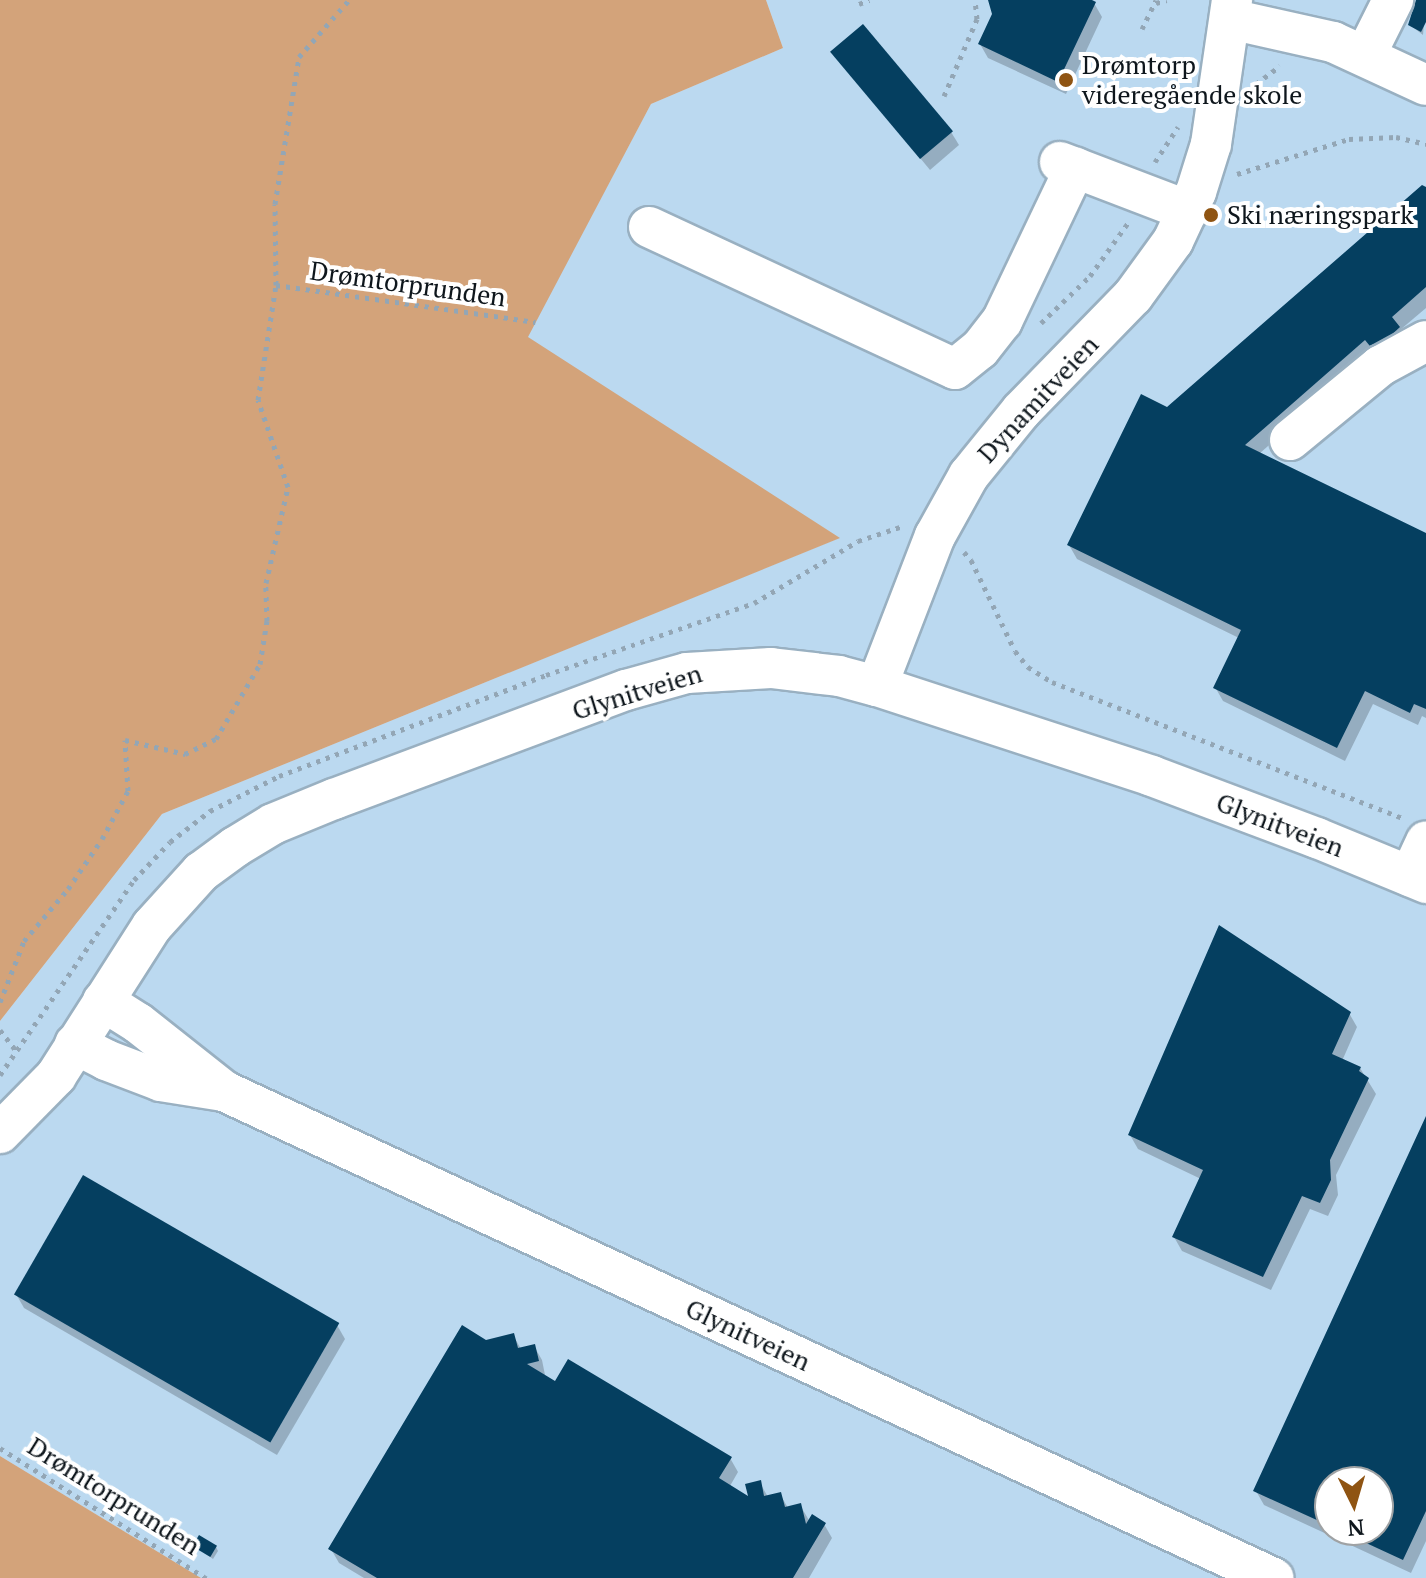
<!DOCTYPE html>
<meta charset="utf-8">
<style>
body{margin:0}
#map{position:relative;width:1426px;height:1578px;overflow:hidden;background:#cde5f7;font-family:"PT Serif",serif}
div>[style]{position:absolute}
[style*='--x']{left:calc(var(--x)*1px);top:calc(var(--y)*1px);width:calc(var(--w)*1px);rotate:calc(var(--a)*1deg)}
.built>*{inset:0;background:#bbd9f0}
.forest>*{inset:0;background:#d3a37a}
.shadow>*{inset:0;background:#0003}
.building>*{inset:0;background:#053f60;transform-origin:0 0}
.path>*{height:5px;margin-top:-2.5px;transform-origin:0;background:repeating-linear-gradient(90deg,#93a6b5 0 4px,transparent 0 10px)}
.roads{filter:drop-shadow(2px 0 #99b0c1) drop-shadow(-2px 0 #99b0c1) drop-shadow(0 2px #99b0c1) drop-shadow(0 -2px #99b0c1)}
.minor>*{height:40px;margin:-20px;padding:0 20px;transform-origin:20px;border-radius:20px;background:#fff}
.dots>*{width:22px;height:22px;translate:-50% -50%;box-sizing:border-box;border:4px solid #fff;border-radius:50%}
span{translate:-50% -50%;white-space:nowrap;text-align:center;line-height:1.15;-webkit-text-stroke:8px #fff;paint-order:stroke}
.poi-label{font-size:26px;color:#0e161c}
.left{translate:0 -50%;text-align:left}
.street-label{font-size:26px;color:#0e161c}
.north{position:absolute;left:1314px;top:1466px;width:80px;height:80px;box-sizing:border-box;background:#fff;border:2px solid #9fa2a4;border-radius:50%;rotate:175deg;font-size:22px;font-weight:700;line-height:32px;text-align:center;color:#0e161c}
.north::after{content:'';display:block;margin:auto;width:28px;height:36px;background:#8f5412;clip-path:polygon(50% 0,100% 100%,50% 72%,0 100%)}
</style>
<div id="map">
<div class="built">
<div style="clip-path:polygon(evenodd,766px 0,1426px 0,1426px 1578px,201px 1578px,0 1456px,0 1021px,162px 814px,839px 538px,527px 337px,651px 104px,783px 48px,766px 0,1330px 1482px,1378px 1482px,1378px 1530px,1330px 1530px,1330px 1482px)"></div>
</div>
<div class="forest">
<div style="clip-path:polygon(0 0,766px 0,783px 48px,651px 104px,528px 337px,840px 538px,162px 814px,0 1021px)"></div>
<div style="clip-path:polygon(0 1456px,201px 1578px,0 1578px)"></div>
</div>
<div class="shadow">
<div style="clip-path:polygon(991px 0,1088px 0,1094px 3px,1102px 17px,1066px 94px,988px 58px,980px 44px,994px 15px)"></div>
<div style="clip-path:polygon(1418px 0,1426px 0,1423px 35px,1410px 25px)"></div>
<div style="clip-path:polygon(833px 52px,951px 132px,959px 145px,930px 170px)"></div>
<div style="clip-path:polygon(1426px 189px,1426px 308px,1400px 330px,1407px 342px,1374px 353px,1259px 454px,1426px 536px,1426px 718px,1422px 716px,1418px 725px,1373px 704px,1345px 761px,1223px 701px,1215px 687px,1239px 638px,1077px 559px,1069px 545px,1167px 409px)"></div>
<div style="clip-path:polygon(1349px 1013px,1357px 1027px,1342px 1061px,1360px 1068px,1376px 1094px,1336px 1175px,1338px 1195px,1328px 1216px,1310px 1209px,1271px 1290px,1182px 1251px,1174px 1237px,1201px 1179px,1138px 1149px,1130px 1135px)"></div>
<div style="clip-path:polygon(evenodd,1426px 1121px,1426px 1541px,1411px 1573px,1264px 1505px,1256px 1491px,1426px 1121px,1330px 1482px,1378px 1482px,1378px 1530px,1330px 1530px,1330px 1482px)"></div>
<div style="clip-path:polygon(16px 1294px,337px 1325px,345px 1339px,277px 1455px,24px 1308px)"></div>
<div style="clip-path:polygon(513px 1335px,521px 1349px,534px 1346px,542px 1360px,545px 1375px,542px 1376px,730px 1458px,738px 1472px,730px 1486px,751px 1500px,760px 1483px,768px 1497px,780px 1494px,788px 1508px,800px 1505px,810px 1522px,824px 1524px,832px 1538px,809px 1578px,364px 1578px,339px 1563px,331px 1549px,486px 1342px)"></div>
<div style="clip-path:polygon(195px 1546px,216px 1547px,218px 1551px,213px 1559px)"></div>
</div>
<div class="building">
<div style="clip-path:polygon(988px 0,1092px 0,1096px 2px,1058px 82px,978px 44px,992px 14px)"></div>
<div style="clip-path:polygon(1416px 0,1426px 0,1426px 22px,1421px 32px,1408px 25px)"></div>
<div style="left:863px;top:24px;width:140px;height:43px;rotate:50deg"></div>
<div style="clip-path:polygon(1422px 185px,1426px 187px,1426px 287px,1392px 317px,1400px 327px,1374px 351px,1365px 340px,1245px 445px,1426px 533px,1426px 709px,1414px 704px,1410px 713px,1365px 691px,1337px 748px,1213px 688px,1241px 630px,1067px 545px,1141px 394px,1167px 407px)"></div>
<div style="clip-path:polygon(1219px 925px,1351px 1012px,1332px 1054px,1361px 1067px,1359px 1071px,1369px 1078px,1330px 1160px,1331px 1180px,1320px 1203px,1302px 1196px,1263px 1277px,1172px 1237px,1203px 1170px,1128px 1135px)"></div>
<div style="clip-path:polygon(1426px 1116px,1426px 1511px,1403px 1560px,1338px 1530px,1378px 1530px,1378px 1482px,1330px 1482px,1330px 1526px,1253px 1491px)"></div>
<div style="left:83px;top:1175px;width:296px;height:138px;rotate:30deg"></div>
<div style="clip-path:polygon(462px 1325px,486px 1340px,514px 1333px,518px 1348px,535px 1344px,539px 1361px,527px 1364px,555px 1381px,568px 1359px,732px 1457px,719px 1478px,748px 1496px,745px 1484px,761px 1480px,764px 1496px,781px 1492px,785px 1507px,801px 1503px,806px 1524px,812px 1514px,826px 1523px,793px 1578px,377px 1578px,328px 1549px)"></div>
<div style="left:199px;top:1535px;width:21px;height:13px;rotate:31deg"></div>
</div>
<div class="path">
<div style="--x:1156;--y:3;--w:11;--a:-15"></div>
<div style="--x:859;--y:4;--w:11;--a:-22"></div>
<div style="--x:1142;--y:29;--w:32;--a:-64"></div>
<div style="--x:1256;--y:84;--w:30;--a:-37"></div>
<div style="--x:944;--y:96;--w:84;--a:-66.8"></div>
<div style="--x:977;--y:19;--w:19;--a:-96"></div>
<div style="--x:1155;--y:162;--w:42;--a:-56.7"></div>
<div style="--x:1237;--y:174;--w:117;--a:-17.4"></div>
<div style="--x:1349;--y:139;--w:47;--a:-2.4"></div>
<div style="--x:1396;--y:137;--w:31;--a:13"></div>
<div style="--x:276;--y:285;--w:81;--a:-90.7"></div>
<div style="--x:275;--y:204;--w:149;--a:-80.7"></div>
<div style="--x:299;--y:57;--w:76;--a:-48.7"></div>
<div style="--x:1041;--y:323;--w:68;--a:-43.8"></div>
<div style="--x:1090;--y:276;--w:65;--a:-54.4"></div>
<div style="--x:964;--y:552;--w:11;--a:49"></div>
<div style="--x:971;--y:560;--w:101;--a:64.2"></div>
<div style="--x:1015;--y:651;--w:21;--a:51"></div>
<div style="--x:1028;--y:667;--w:28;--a:32"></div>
<div style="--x:1052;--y:682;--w:376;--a:21.2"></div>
<div style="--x:0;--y:1002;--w:66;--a:-68.5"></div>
<div style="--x:24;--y:941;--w:68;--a:-49.8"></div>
<div style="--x:68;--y:889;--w:60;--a:-55.8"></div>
<div style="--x:102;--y:839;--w:55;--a:-61.6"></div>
<div style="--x:128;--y:791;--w:51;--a:-93.4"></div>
<div style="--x:125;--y:740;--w:62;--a:13.1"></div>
<div style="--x:185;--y:754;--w:34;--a:-26"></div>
<div style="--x:216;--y:739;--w:87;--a:-59.6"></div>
<div style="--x:260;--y:664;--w:44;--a:-80.8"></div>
<div style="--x:267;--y:621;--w:38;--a:-92"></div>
<div style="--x:266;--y:583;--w:98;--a:-77.1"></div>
<div style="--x:288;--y:487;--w:92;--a:-109"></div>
<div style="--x:258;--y:400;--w:116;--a:-81.1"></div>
<div style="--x:276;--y:285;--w:262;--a:8.1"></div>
<div style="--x:0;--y:1030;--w:29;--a:52"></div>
<div style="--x:0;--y:1075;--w:237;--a:-55.5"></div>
<div style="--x:134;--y:880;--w:52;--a:-46.5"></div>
<div style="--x:170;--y:842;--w:51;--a:-37.8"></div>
<div style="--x:210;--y:811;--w:77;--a:-26.9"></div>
<div style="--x:279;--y:776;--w:285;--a:-20.7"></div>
<div style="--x:546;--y:675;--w:220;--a:-19.1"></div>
<div style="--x:754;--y:603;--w:121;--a:-30.8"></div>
<div style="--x:858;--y:541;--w:47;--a:-18.4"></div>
<div style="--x:0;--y:1448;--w:244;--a:32.3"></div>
</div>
<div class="roads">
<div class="minor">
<div style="--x:1230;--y:19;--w:106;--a:12.6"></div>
<div style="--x:1333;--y:42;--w:102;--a:24.8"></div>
<div style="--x:1365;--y:56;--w:63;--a:-63.4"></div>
<div style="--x:1060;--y:162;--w:137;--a:20.9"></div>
<div style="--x:649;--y:227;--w:337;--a:24.9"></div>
<div style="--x:955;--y:369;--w:32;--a:-39"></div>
<div style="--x:980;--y:349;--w:36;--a:-52"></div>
<div style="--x:1002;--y:321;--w:170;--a:-64.5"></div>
<div style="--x:1290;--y:440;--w:117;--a:-39.4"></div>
<div style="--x:1380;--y:366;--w:52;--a:-28.5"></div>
<div style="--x:877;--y:686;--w:161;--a:-68.9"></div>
<div style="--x:935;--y:536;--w:70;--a:-60.9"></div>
<div style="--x:969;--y:475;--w:82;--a:-50.9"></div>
<div style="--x:1021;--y:411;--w:161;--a:-45.8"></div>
<div style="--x:1133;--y:296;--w:68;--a:-54"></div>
<div style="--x:1173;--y:241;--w:54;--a:-64.9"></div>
<div style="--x:1196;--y:192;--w:50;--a:-72.6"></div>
<div style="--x:1211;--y:144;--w:146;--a:-81.7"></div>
<div style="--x:1410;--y:876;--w:38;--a:-65"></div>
<div style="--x:103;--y:1001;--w:41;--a:32.2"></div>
<div style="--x:138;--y:1023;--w:110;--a:38.3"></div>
<div style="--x:224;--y:1091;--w:1157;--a:24.9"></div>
<div style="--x:75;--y:1044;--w:35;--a:27"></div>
<div style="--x:106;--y:1060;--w:59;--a:20.9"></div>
<div style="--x:161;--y:1081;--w:64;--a:9"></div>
<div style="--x:0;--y:1133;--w:80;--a:-45.5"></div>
<div style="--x:56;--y:1076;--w:178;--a:-57.4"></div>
<div style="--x:152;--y:926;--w:73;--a:-47.8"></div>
<div style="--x:201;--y:872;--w:42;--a:-36.3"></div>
<div style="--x:235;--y:847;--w:44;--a:-31.2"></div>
<div style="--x:273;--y:824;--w:66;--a:-22.3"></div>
<div style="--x:334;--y:799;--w:312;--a:-20.5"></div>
<div style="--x:626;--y:690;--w:63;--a:-15.6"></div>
<div style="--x:687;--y:673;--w:84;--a:-3.4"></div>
<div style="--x:771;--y:668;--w:68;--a:6.7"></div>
<div style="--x:839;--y:676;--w:39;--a:15"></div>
<div style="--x:877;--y:686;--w:289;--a:18.1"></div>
<div style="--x:1152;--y:776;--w:176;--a:20.6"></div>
<div style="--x:1317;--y:838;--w:118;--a:22.4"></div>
</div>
</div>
<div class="dots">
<div style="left:1066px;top:80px;background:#8f5412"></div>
<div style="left:1211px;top:215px;background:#8f5412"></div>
</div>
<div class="poi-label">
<span class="left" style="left:1082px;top:80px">Drømtorp<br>videregående skole</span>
<span class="left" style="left:1227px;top:215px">Ski næringspark</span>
</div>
<div class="street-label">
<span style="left:408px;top:284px;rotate:8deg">Drømtorprunden</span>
<span style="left:1038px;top:399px;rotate:-47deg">Dynamitveien</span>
<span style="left:637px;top:692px;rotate:-17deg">Glynitveien</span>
<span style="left:1280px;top:825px;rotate:21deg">Glynitveien</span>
<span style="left:748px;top:1335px;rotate:25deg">Glynitveien</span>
<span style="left:114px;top:1496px;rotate:32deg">Drømtorprunden</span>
</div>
<div class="north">N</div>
</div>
